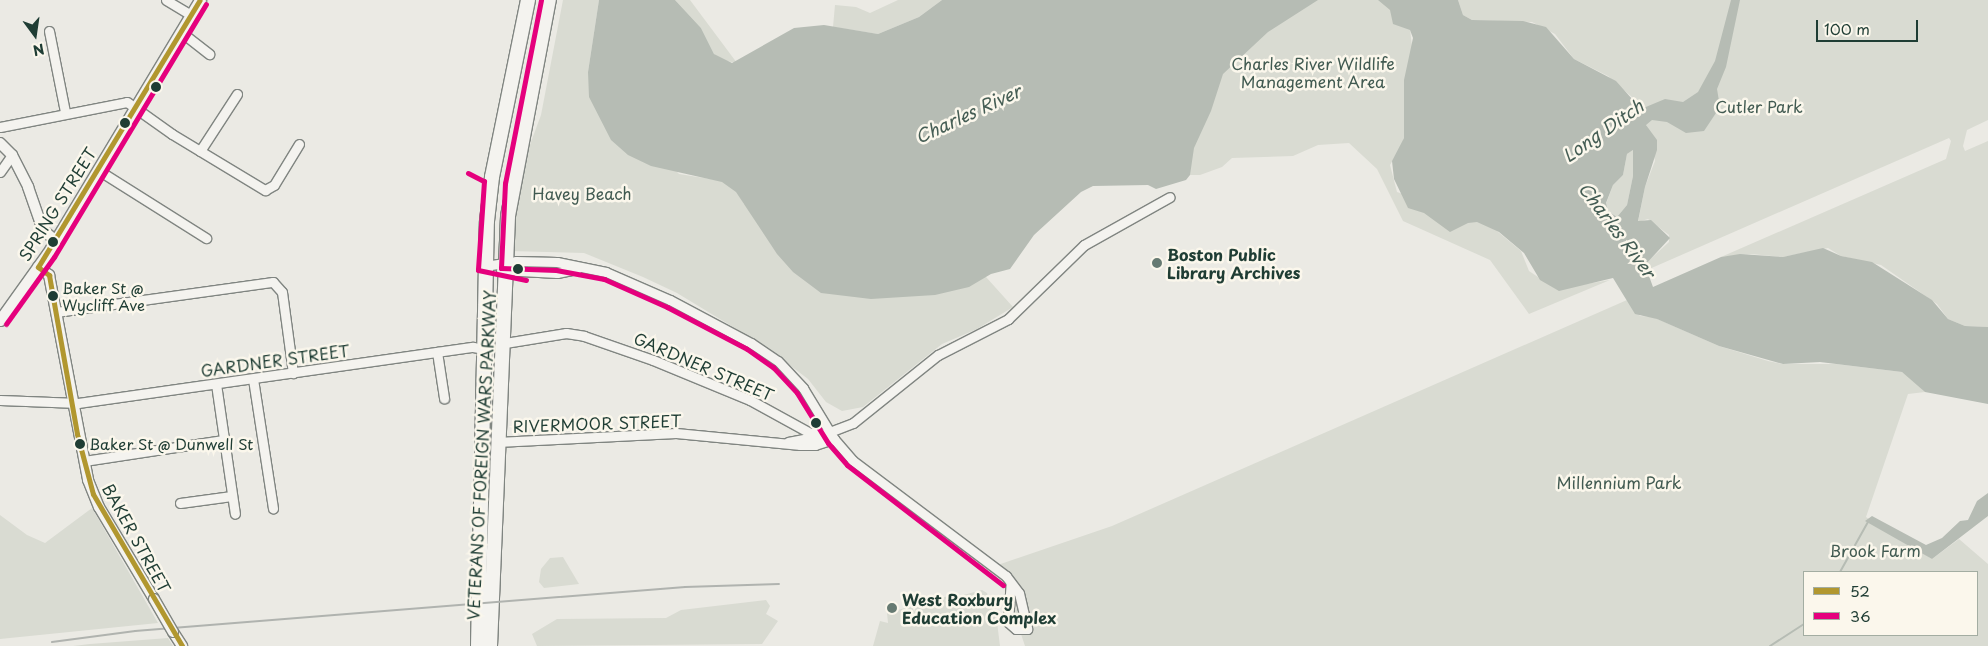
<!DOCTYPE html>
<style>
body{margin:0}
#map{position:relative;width:1988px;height:646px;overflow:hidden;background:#ebeae4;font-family:"Playpen Sans",sans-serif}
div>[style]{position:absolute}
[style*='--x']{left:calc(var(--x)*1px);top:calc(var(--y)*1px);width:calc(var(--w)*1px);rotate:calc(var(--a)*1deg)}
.green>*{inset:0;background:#d9dbd2}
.water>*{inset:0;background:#b6bcb4}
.stream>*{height:2px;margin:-1px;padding:0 1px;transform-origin:1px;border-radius:1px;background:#b6bcb4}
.roads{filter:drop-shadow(1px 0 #808581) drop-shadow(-1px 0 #808581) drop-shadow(0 1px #808581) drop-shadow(0 -1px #808581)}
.minor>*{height:9px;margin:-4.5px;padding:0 4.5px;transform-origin:4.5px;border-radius:4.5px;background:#f4f3ef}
.tertiary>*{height:10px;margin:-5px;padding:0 5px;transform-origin:5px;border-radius:5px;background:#f4f3ef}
.secondary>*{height:11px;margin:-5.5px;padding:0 5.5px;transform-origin:5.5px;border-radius:5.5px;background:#f4f3ef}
.trunk>*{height:14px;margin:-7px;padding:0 7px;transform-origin:7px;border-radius:7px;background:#f4f3ef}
.rail>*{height:2px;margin:-1px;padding:0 1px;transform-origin:1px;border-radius:1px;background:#b0b3af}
.bridges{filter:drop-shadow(1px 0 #808581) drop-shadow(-1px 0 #808581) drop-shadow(0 1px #808581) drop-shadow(0 -1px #808581)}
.tertiary-bridge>*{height:10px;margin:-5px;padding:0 5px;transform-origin:5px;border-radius:5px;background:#f4f3ef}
.bus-1>*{height:5px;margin:-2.5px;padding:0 2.5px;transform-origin:2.5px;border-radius:2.5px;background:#b1972f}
.bus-2>*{height:5px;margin:-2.5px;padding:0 2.5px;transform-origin:2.5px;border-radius:2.5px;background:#e5007d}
.dots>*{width:14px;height:14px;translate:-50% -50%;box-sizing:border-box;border:2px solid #fbf7ec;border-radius:50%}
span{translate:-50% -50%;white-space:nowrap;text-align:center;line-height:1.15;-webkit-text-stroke:5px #fbf7ec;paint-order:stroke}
.bus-label{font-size:15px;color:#1f3d34}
.left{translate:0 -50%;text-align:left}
.park-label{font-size:16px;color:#415a51}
.street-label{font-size:16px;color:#1f3d34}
.poi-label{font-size:16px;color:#1f3d34;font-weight:700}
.water-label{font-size:18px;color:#455d54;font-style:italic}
.legend{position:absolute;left:1803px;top:571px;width:175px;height:65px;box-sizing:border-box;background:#fbf7ec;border:1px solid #a3ada2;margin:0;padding:6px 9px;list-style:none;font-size:15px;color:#1f3d34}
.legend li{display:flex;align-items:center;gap:10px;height:25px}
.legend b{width:25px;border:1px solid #a3ada2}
.north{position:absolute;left:10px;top:10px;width:50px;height:50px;-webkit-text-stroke:4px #fbf7ec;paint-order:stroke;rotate:166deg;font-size:14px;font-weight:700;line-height:20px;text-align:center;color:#1f3d34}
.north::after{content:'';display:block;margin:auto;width:18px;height:22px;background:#1f3d34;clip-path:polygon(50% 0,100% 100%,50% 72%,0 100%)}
.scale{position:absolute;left:1816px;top:20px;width:102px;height:22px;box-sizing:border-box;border:2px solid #1f3d34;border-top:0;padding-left:6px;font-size:15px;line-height:18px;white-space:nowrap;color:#1f3d34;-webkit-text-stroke:4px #fbf7ec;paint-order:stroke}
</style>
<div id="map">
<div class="green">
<div style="clip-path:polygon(563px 0,599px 0,588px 72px,679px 174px,723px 181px,736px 190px,744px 204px,986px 277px,1013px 307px,977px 329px,942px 344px,863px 407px,842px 411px,826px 402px,808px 379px,766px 347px,677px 293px,643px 277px,584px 253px,510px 251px,514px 245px,514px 220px,528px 150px,541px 115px)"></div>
<div style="clip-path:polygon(675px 0,690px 0,737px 63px,721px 60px,714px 54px,701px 28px)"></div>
<div style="clip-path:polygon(898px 0,942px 0,919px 17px,878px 34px,833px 27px,835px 5px,856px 7px,870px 13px)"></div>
<div style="clip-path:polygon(1291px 0,1385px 0,1410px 29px,1418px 100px,1401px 146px,1390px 165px,1397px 192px,1476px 219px,1497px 231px,1521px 251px,1529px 271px,1556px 289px,1610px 280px,1529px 314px,1490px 260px,1403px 221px,1377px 169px,1349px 143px,1318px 145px,1293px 156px,1232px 158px,1222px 167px,1200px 175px,1190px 175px,1190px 172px,1142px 177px,1210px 81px)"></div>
<div style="clip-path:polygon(1458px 0,1988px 0,1988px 120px,1967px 130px,1963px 146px,1965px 151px,1988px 141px,1988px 327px,1965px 326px,1948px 319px,1937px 304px,1881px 265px,1841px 256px,1828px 248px,1783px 257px,1751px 254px,1721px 257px,1946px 159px,1951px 141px,1949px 138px,1647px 270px,1645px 264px,1669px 242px,1669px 235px,1648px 219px,1638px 222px,1645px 187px,1655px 161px,1649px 131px,1633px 98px,1608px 76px,1574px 59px,1555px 34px,1532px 22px,1472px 20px,1463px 15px)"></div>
<div style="clip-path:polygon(1633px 150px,1633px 176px,1627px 205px,1617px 217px,1608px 211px,1606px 204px,1613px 185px,1623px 175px,1627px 154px)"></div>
<div style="clip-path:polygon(evenodd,1627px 300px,1640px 316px,1653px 317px,1719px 346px,1768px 361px,1783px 364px,1836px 364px,1902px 372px,1913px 379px,1925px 392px,1908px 394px,1866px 517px,1932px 559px,1959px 539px,1988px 564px,1988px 646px,1025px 646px,1002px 577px,989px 568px,1112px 526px,1627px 300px,1804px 572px,1977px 572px,1977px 635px,1804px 635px,1804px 572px)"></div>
<div style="clip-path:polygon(92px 508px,158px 623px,0 639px,0 515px,27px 535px,45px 543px)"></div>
<div style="clip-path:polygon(563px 557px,579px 584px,544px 588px,539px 582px,541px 569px,550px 558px)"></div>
<div style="clip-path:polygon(982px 590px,987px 593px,997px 622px,1000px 646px,873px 646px,880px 621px,888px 623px,887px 613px,952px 595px,956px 597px)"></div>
<div style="clip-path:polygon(766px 600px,770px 606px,766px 614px,778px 621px,762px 644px,537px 646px,532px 634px,557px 619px,666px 618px,681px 610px)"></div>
<div style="clip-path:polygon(168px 638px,173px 646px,73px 646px,90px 644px)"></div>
</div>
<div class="water">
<div style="clip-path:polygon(599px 0,675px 0,701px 28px,714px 54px,732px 63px,794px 28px,824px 25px,878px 34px,919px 17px,942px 0,1318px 0,1268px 32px,1223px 74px,1211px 111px,1194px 148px,1190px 175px,1186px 180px,1156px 189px,1148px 185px,1093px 186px,1081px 192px,1034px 235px,1010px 269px,991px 274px,969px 287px,935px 295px,871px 299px,821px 293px,793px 272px,777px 254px,736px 192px,722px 182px,651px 166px,628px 155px,611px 140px,589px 97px,588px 72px)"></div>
<div style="clip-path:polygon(evenodd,1378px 0,1458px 0,1463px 15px,1472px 20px,1523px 21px,1546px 27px,1574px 59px,1616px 81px,1641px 109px,1665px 99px,1683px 102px,1698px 92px,1715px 61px,1731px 0,1740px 0,1726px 67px,1717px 89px,1720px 107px,1704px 131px,1686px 133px,1667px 122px,1652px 120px,1646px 125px,1657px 140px,1657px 150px,1645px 187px,1638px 221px,1651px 220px,1670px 238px,1645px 265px,1653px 287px,1721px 257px,1740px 254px,1783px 257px,1823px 248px,1841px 256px,1872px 262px,1932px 300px,1948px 319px,1965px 326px,1988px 327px,1988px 404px,1925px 392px,1902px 372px,1820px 362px,1783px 364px,1719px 346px,1657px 319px,1635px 314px,1613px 278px,1559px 291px,1540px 280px,1524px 253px,1499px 232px,1477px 222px,1468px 223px,1450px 232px,1424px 213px,1408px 208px,1394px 179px,1392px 161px,1404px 138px,1404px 80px,1413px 38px,1410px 30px,1393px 24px,1390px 10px,1378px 0,1633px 150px,1633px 176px,1627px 205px,1617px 217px,1608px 211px,1606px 203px,1613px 185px,1623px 175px,1627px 154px,1633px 150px)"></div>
<div style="clip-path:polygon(1988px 493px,1988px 516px,1932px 559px,1865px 521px,1872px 516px,1926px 545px,1942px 538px,1960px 521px,1968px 520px,1977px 501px)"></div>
</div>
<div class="stream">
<div style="--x:1840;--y:572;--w:57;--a:-60.8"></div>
<div style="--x:1770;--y:646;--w:40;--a:-32.9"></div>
</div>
<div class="roads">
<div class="minor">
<div style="--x:166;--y:0;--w:29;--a:31"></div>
<div style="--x:49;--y:31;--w:83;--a:78.8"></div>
<div style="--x:181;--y:32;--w:36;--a:38"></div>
<div style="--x:0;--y:127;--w:129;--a:-11.1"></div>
<div style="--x:127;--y:102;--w:55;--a:35.4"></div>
<div style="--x:172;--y:134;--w:109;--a:31.1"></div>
<div style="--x:265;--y:190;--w:10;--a:-29"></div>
<div style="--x:274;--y:185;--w:48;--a:-58.6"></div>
<div style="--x:200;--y:151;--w:68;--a:-57"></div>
<div style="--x:98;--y:170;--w:128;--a:32.2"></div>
<div style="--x:0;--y:172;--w:21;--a:-55"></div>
<div style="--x:485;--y:266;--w:31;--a:-9"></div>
<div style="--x:516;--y:261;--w:41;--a:1.4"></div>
<div style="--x:557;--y:262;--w:50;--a:11.5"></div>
<div style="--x:606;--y:272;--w:70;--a:23.6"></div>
<div style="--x:670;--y:300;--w:92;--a:28"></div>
<div style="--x:751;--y:343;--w:32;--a:34"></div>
<div style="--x:778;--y:361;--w:37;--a:47"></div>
<div style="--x:803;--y:388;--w:60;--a:58.7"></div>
<div style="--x:834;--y:439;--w:28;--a:49"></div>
<div style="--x:852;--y:460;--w:193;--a:37"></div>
<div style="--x:1006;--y:576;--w:21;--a:53"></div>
<div style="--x:1019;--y:593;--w:37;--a:77"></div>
<div style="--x:1027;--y:629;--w:11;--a:180"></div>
<div style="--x:1016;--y:629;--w:11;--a:-139"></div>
<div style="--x:1008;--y:622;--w:39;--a:-86"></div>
<div style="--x:501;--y:270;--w:56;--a:3.1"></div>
<div style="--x:557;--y:273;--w:20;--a:-11"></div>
<div style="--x:56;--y:312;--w:219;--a:-7.9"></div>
<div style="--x:273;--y:282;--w:13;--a:48"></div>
<div style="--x:282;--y:292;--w:82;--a:82.3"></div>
<div style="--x:505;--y:343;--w:62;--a:-9.3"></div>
<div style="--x:566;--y:333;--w:18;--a:9"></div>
<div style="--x:584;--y:336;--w:73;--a:19.2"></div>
<div style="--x:653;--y:360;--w:105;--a:22.4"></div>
<div style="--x:750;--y:400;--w:68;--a:28.8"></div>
<div style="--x:810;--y:433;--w:10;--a:0"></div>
<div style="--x:437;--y:352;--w:47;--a:81.3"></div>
<div style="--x:253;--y:379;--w:131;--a:81.2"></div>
<div style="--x:216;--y:384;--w:131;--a:81.7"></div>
<div style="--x:0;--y:400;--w:78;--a:2.2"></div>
<div style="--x:78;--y:403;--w:399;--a:-8.1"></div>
<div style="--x:473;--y:347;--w:10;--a:11"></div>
<div style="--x:497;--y:442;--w:179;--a:-2.9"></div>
<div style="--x:676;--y:433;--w:125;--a:5.5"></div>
<div style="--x:800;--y:445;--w:15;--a:0"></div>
<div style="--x:815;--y:445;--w:20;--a:-18"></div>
<div style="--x:788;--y:442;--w:32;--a:-11"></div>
<div style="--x:819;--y:436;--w:36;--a:-21"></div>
<div style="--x:853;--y:423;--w:109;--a:-38.7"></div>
<div style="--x:938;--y:355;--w:79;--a:-27.2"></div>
<div style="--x:1008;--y:319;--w:106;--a:-44.2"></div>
<div style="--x:1084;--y:245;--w:98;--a:-29.2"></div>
<div style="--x:84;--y:461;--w:141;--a:-8.6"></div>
<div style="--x:180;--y:503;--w:52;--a:-7.7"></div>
</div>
<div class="tertiary">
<div style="--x:0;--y:143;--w:17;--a:45"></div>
<div style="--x:12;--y:155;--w:36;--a:63"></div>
<div style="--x:28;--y:187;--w:46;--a:70.8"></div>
<div style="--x:43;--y:230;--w:16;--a:40"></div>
<div style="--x:38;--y:267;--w:14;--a:36"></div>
<div style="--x:49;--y:275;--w:209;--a:79.2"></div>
<div style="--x:88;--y:480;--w:29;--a:68"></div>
<div style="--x:99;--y:507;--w:107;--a:59.1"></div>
<div style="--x:173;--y:632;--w:17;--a:57"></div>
</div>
<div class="secondary">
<div style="--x:0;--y:320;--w:82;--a:-54.4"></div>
<div style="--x:48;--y:253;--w:295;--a:-59"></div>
</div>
<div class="trunk">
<div style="--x:478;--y:646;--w:425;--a:-88.8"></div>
<div style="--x:487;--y:221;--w:44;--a:-83.5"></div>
<div style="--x:492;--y:177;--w:181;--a:-78.5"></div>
<div style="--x:490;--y:646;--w:430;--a:-87.6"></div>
<div style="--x:508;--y:216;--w:220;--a:-79.3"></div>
</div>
</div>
<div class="rail">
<div style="--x:52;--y:642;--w:84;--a:-7.5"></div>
<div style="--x:135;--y:631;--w:552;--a:-4.57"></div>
<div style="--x:685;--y:587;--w:94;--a:-1.8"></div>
</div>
<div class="bridges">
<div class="tertiary-bridge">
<div style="--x:154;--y:599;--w:38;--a:60"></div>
</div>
</div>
<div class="bus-1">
<div style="--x:38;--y:267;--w:14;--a:36"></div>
<div style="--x:49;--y:275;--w:161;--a:80"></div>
<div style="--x:77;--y:434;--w:62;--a:75.1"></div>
<div style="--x:93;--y:494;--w:176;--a:59.6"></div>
<div style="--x:38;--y:267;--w:312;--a:-58.8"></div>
</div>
<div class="bus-2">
<div style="--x:541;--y:0;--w:187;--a:101.1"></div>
<div style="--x:505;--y:183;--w:85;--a:92.7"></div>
<div style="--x:501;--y:268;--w:55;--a:2.1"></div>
<div style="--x:556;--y:270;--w:49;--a:10.6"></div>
<div style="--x:604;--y:279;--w:69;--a:24"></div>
<div style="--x:667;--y:307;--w:90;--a:27.7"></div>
<div style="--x:747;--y:349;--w:32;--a:35"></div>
<div style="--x:773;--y:367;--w:35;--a:47"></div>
<div style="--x:797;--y:393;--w:59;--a:58.2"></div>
<div style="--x:828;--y:443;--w:29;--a:49"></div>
<div style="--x:847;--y:465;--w:197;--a:37.6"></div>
<div style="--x:468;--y:173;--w:18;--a:27"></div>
<div style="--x:484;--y:181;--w:89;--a:93.9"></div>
<div style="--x:478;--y:270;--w:49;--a:11.8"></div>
<div style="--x:6;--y:324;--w:82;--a:-54.4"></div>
<div style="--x:54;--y:257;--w:295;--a:-59"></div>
</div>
<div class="dots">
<div style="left:156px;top:87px;background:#1f3d34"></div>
<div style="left:125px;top:123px;background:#1f3d34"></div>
<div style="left:53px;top:242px;background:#1f3d34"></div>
<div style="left:1157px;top:263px;background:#667a72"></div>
<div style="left:518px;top:269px;background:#1f3d34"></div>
<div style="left:53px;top:296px;background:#1f3d34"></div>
<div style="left:816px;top:423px;background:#1f3d34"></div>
<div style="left:80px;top:444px;background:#1f3d34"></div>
<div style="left:892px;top:608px;background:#667a72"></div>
</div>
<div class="bus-label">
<span class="left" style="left:62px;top:296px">Baker St @<br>Wycliff Ave</span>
<span class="left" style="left:89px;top:444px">Baker St @ Dunwell St</span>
</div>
<div class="park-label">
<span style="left:1313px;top:72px">Charles River Wildlife<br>Management Area</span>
<span style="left:1759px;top:106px">Cutler Park</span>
<span style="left:582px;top:193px">Havey Beach</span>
<span style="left:1619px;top:482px">Millennium Park</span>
<span style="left:1875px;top:550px">Brook Farm</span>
</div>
<div class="street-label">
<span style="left:57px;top:204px;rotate:-58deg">SPRING STREET</span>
<span style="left:275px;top:360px;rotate:-8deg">GARDNER STREET</span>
<span style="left:704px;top:366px;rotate:23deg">GARDNER STREET</span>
<span style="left:597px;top:423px;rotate:-2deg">RIVERMOOR STREET</span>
<span style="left:481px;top:455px;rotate:-87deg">VETERANS OF FOREIGN WARS PARKWAY</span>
<span style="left:137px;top:538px;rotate:61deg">BAKER STREET</span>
</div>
<div class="poi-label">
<span class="left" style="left:1167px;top:263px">Boston Public<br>Library Archives</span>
<span class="left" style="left:902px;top:608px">West Roxbury<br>Education Complex</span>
</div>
<div class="water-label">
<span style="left:968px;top:114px;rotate:-25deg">Charles River</span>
<span style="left:1603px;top:131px;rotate:-35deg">Long Ditch</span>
<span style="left:1617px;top:230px;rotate:53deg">Charles River</span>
</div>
<ul class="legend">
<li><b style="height:6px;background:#b1972f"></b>52</li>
<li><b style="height:6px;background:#e5007d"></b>36</li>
</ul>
<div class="north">N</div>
<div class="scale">100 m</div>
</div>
